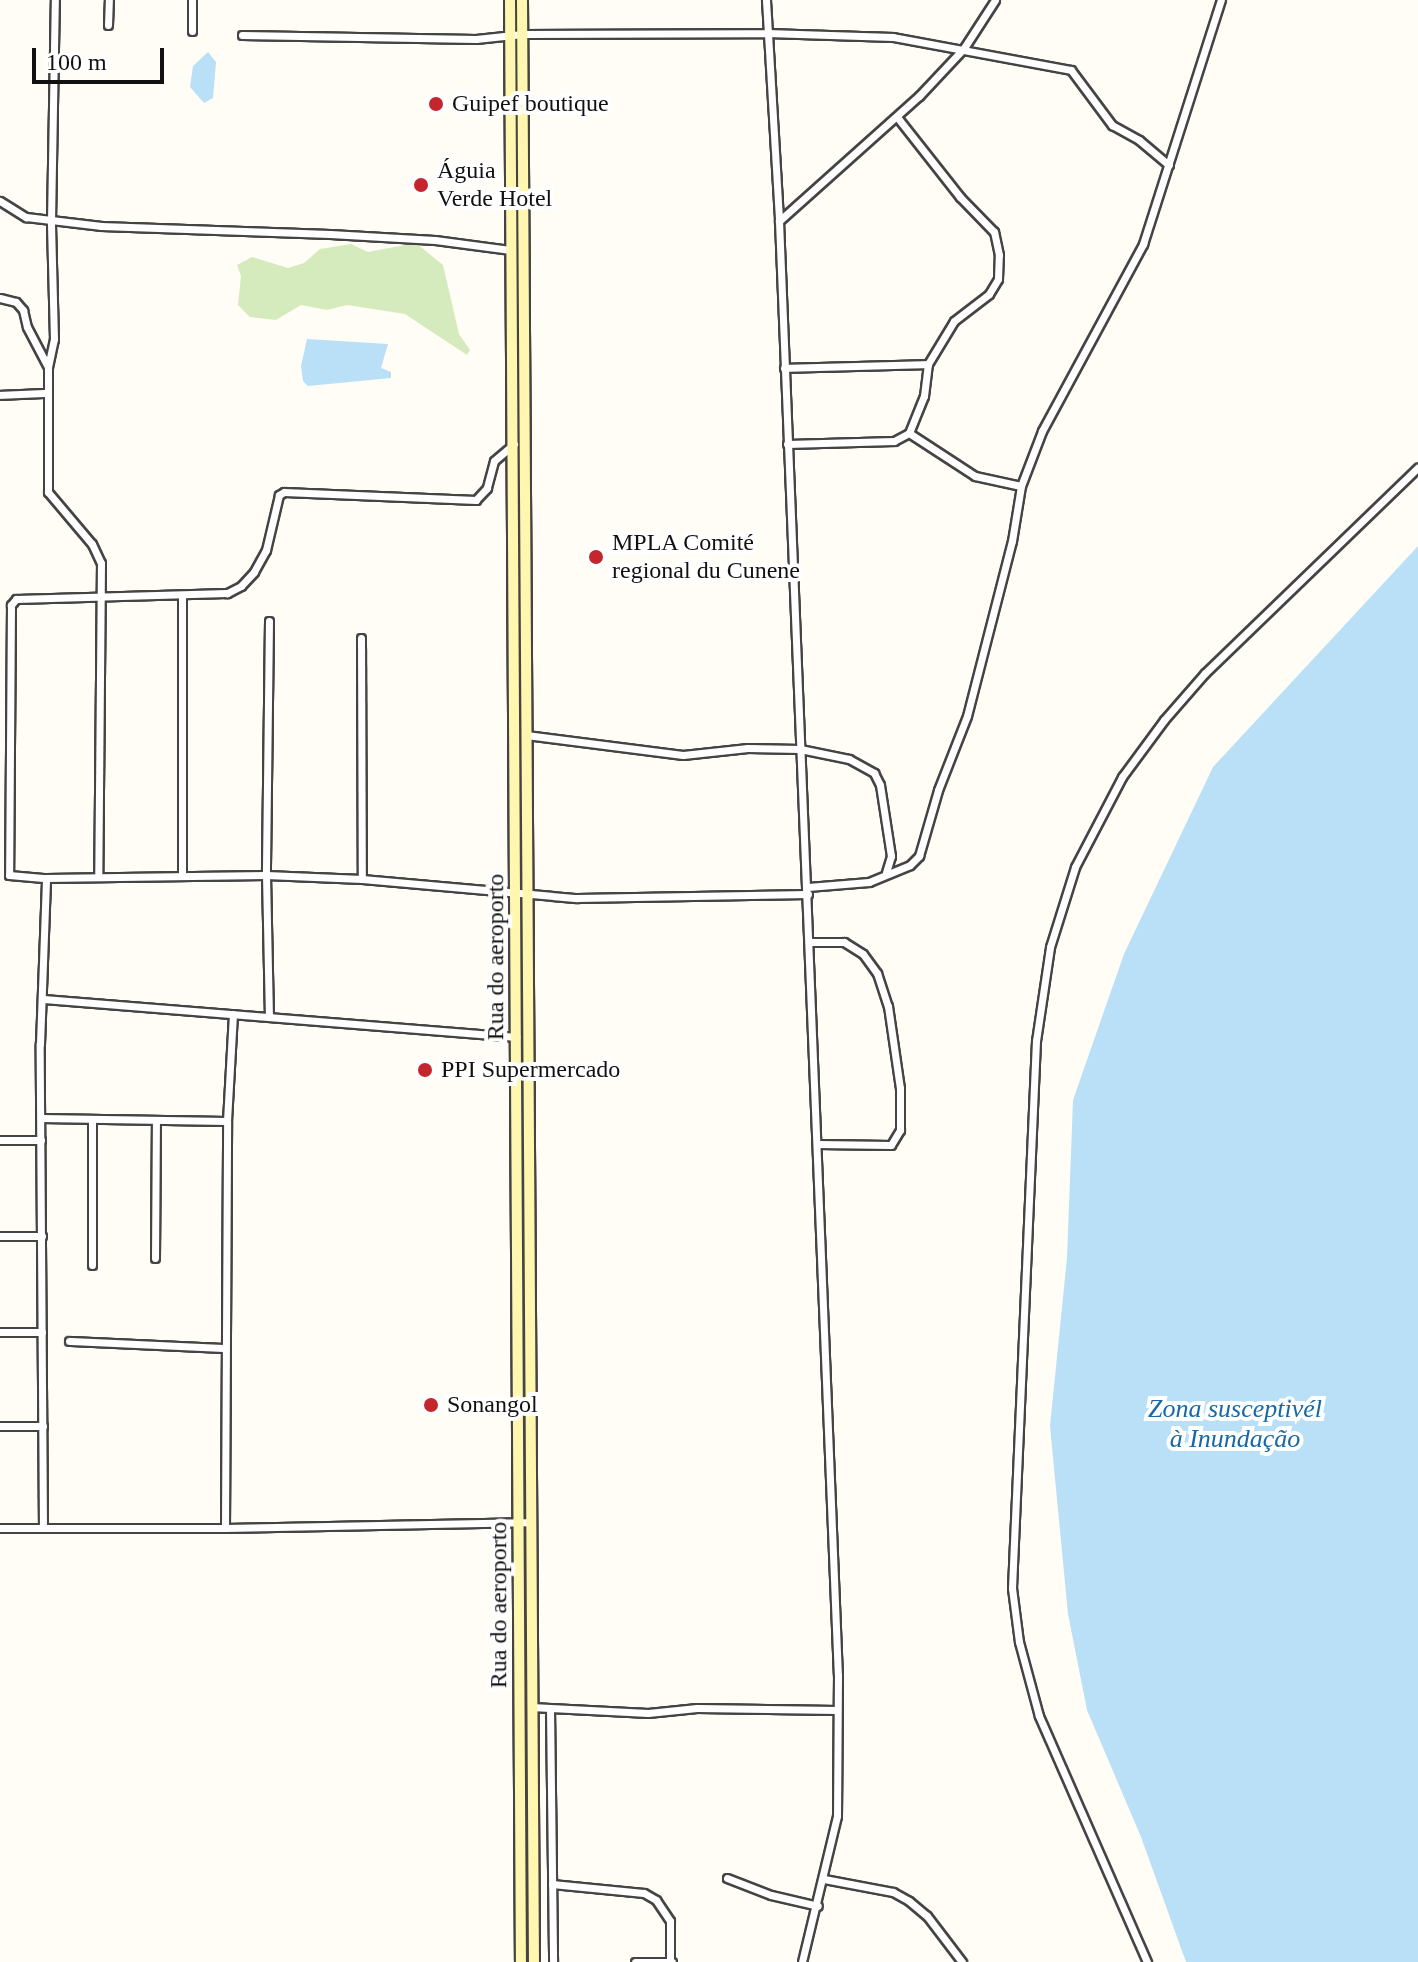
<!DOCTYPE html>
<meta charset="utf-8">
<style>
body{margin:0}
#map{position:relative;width:1418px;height:1962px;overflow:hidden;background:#fffdf5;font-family:"Times New Roman",serif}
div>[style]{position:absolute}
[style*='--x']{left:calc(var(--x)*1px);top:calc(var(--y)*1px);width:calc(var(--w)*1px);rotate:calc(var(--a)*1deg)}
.green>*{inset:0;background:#d5ebbd}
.water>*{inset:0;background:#b9e0f7}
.roads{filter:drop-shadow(2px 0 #444) drop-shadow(-2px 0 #444) drop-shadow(0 2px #444) drop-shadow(0 -2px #444)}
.street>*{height:7px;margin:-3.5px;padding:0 3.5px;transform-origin:3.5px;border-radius:3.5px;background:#fff}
.secondary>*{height:10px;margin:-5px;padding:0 5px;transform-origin:5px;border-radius:5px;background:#fff6b0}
.dots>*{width:22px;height:22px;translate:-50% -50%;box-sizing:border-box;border:4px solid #fff;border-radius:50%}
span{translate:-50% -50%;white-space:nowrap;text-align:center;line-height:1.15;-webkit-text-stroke:8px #fff;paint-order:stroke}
.poi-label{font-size:24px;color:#111}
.left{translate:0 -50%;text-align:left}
.street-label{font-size:24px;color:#111}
.water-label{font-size:26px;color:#1768a6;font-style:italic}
.scale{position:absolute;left:32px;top:48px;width:132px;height:36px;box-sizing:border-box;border:4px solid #111;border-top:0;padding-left:10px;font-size:24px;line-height:28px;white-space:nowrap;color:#111;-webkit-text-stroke:6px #fff;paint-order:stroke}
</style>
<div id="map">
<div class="green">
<div style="clip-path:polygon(416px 243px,443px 265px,459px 334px,470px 350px,467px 355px,405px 314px,347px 305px,327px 310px,301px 305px,276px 320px,250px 317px,238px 305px,241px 276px,237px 265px,252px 257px,288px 268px,304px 263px,320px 249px,351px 244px,368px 252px)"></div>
</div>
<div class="water">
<div style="clip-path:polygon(208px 52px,216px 62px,213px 98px,204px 103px,190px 87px,193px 66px)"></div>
<div style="clip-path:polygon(307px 339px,388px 344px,381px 368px,391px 372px,391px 378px,308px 386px,303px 381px,301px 366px)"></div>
<div style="clip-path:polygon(1418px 546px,1418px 1962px,1186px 1962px,1141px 1837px,1087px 1710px,1068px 1614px,1050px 1426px,1067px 1258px,1073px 1100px,1124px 954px,1213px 767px)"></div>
</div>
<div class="roads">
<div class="street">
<div style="--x:766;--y:0;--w:221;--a:86.6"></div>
<div style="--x:779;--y:221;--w:1455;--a:87.68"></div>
<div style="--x:838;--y:1675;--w:141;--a:90.4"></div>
<div style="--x:837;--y:1816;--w:150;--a:103.5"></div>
<div style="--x:108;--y:25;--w:25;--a:-88"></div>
<div style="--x:192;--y:31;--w:31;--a:-90"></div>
<div style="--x:242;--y:35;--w:234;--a:1"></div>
<div style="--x:476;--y:39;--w:47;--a:-6.1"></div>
<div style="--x:523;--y:34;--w:244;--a:-0.2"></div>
<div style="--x:767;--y:33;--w:126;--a:1.8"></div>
<div style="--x:893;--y:37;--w:181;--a:10.5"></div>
<div style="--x:1071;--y:70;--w:69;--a:53.3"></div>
<div style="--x:1112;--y:125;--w:31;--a:29"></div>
<div style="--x:1139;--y:140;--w:39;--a:40"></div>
<div style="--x:0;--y:201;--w:31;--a:32"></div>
<div style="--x:26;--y:217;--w:76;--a:6.8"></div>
<div style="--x:101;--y:226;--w:229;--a:2"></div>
<div style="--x:330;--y:234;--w:105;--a:3.3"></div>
<div style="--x:435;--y:240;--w:77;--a:7.5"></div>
<div style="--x:779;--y:221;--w:188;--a:-41.8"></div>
<div style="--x:919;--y:96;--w:66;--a:-46.8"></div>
<div style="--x:964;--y:48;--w:57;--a:-57.1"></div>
<div style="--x:0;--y:298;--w:16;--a:14"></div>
<div style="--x:16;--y:302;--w:11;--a:49"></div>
<div style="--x:23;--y:310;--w:17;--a:77"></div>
<div style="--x:27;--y:327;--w:45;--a:62.3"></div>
<div style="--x:48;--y:367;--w:125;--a:90"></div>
<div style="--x:48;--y:492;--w:68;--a:49.8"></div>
<div style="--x:92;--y:544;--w:21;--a:65"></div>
<div style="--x:101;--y:563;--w:313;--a:90.5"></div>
<div style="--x:48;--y:367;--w:29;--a:-78"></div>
<div style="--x:54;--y:339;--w:118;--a:-91.5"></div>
<div style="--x:51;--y:221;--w:221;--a:-89"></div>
<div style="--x:784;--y:368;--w:144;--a:-1.6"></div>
<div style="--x:0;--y:395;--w:46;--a:-2.5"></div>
<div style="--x:909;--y:433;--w:79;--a:33.1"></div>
<div style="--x:975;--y:476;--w:47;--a:12.3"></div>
<div style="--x:514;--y:444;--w:26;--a:140"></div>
<div style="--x:494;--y:461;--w:28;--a:105"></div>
<div style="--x:487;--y:488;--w:16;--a:133"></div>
<div style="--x:476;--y:500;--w:192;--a:-177.6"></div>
<div style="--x:284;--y:492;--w:6;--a:149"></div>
<div style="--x:279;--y:495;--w:57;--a:103.3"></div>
<div style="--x:266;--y:550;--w:25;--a:119"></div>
<div style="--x:254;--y:572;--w:19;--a:133"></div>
<div style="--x:241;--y:586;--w:16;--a:153"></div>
<div style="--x:227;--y:593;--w:211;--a:178.4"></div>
<div style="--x:16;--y:599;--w:8;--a:130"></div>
<div style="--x:11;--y:605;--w:270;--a:90.4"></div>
<div style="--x:9;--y:875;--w:37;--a:5"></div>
<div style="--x:46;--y:878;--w:220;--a:-0.8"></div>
<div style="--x:266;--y:875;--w:96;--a:2.4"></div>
<div style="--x:362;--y:879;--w:216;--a:5.1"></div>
<div style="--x:577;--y:898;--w:231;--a:-1"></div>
<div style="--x:787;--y:444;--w:107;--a:-1.6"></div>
<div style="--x:894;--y:441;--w:17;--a:-28"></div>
<div style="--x:909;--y:433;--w:40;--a:-68"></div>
<div style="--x:924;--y:396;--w:32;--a:-83"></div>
<div style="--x:928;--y:364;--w:50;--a:-58.8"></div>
<div style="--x:954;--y:321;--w:44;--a:-37.6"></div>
<div style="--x:989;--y:294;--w:17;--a:-59"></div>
<div style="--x:998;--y:279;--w:24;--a:-88"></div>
<div style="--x:999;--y:255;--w:24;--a:-102"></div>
<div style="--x:994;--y:232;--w:49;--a:-134.2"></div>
<div style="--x:960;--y:197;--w:102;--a:-128.2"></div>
<div style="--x:269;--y:621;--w:254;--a:90.7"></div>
<div style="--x:266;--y:875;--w:142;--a:88.8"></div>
<div style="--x:361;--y:638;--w:241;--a:89.8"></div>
<div style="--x:526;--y:735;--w:158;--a:7.3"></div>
<div style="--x:683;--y:755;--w:65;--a:-6.1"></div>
<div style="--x:748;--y:748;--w:52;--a:1.1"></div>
<div style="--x:800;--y:749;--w:50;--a:11.5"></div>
<div style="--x:849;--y:759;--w:29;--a:29"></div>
<div style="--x:874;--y:773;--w:13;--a:63"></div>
<div style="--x:880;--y:785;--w:72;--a:81.2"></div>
<div style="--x:891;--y:856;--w:17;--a:107"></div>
<div style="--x:182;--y:874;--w:279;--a:-90"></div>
<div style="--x:808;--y:887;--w:61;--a:-4.7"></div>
<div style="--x:869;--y:882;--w:44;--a:-22.5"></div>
<div style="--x:910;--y:865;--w:13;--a:-45"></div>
<div style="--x:919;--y:856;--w:69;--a:-73.9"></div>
<div style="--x:938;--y:790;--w:79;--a:-68.6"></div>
<div style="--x:967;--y:716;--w:181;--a:-75.6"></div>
<div style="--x:1012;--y:541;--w:56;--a:-80.7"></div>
<div style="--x:1021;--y:486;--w:59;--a:-69.1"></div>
<div style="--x:1042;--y:431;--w:213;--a:-61.6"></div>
<div style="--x:1143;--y:244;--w:256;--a:-72.3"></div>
<div style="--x:809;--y:942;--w:35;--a:0"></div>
<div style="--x:844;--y:942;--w:22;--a:32"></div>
<div style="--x:863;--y:954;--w:24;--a:54"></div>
<div style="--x:877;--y:973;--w:35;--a:72"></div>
<div style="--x:888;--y:1006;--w:83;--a:81.7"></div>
<div style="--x:900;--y:1088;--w:42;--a:90"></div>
<div style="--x:900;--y:1130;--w:17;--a:121"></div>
<div style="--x:891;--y:1145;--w:73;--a:-179.2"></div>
<div style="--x:44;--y:999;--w:474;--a:4.6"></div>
<div style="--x:41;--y:1118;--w:186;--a:0.9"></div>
<div style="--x:0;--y:1140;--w:41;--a:0"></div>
<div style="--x:0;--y:1236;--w:42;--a:0"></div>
<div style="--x:155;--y:1258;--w:137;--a:-89.6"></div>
<div style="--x:92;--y:1265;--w:146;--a:-90"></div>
<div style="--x:0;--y:1332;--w:42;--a:0"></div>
<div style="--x:69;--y:1341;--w:156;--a:2.6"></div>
<div style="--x:0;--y:1426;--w:43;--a:0"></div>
<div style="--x:0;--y:1528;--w:225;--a:0"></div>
<div style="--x:225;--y:1528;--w:305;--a:-1.1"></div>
<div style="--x:43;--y:1528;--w:484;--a:-90.4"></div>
<div style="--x:40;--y:1044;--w:166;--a:-87.9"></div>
<div style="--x:225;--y:1528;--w:407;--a:-89.7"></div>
<div style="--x:227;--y:1121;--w:107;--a:-86.8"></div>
<div style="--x:531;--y:1707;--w:117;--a:2.9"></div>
<div style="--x:648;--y:1713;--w:49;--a:-5.8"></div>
<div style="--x:697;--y:1708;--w:140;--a:0.8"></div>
<div style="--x:550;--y:1708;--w:254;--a:89.3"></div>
<div style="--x:727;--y:1878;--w:47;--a:21.1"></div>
<div style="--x:771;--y:1895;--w:48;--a:13.2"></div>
<div style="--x:824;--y:1879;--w:70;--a:10.7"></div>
<div style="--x:893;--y:1892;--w:18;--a:29"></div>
<div style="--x:909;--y:1901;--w:23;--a:40"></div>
<div style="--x:927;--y:1916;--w:58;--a:52.7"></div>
<div style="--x:552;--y:1884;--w:92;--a:5.6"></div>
<div style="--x:644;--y:1893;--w:14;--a:30"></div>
<div style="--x:656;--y:1900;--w:25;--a:56"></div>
<div style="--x:670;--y:1921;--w:41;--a:90"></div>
<div style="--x:635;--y:1962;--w:37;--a:0"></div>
<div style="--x:1147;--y:1962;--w:269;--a:-113.7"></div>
<div style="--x:1039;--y:1716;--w:77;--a:-105.1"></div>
<div style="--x:1019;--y:1642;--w:54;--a:-97.4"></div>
<div style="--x:1012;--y:1588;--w:548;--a:-87.49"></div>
<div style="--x:1036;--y:1041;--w:95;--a:-81.5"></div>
<div style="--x:1050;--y:947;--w:84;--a:-72.6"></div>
<div style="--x:1075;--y:867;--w:102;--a:-62.4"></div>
<div style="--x:1122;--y:777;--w:71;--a:-53.6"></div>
<div style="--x:1164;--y:720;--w:62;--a:-48.9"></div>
<div style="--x:1205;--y:673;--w:296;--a:-44"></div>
</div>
<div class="secondary">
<div style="--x:510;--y:0;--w:1962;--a:89.68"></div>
<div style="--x:522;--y:0;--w:1962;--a:89.65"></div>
</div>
</div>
<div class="dots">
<div style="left:436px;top:104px;background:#c4262e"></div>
<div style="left:421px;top:185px;background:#c4262e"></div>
<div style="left:596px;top:557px;background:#c4262e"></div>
<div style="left:425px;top:1070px;background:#c4262e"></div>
<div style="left:431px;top:1405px;background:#c4262e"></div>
</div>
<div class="poi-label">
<span class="left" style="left:452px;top:104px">Guipef boutique</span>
<span class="left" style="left:437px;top:185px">Águia<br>Verde Hotel</span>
<span class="left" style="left:612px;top:557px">MPLA Comité<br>regional du Cunene</span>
<span class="left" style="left:441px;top:1070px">PPI Supermercado</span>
<span class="left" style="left:447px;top:1405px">Sonangol</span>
</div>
<div class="street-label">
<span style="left:496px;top:957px;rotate:-90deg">Rua do aeroporto</span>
<span style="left:499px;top:1605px;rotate:-90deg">Rua do aeroporto</span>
</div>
<div class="water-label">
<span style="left:1235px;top:1424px">Zona susceptivél<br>à Inundação</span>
</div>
<div class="scale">100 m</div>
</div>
